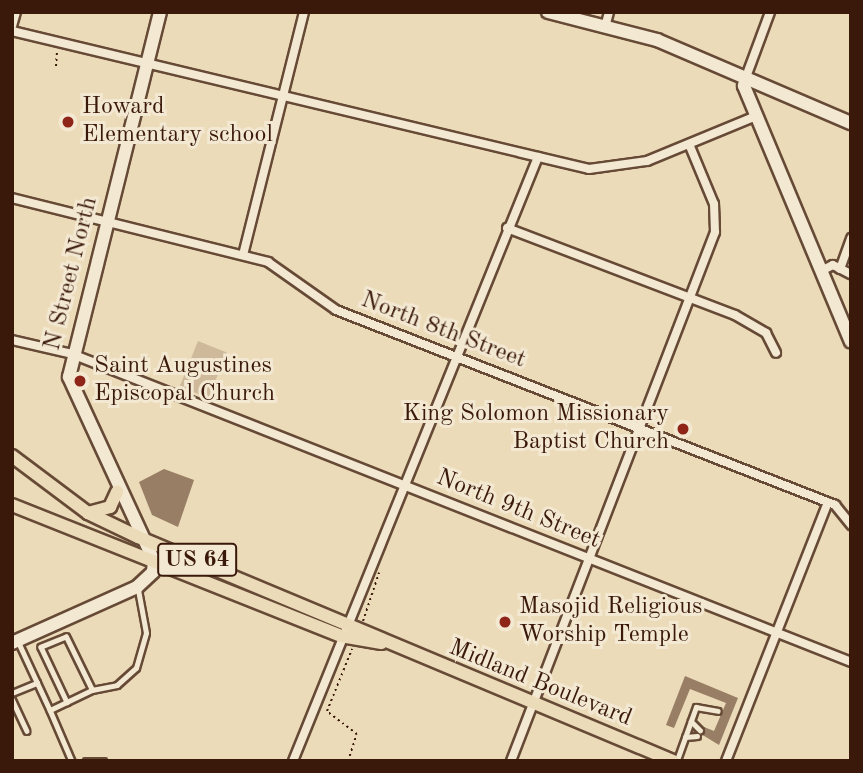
<!DOCTYPE html>
<style>
body{margin:0}
#map{position:relative;width:863px;height:773px;overflow:hidden;background:#ecdbb9;font-family:"Old Standard TT",serif}
div>[style]{position:absolute}
[style*='--x']{left:calc(var(--x)*1px);top:calc(var(--y)*1px);width:calc(var(--w)*1px);rotate:calc(var(--a)*1deg)}
.green>*{inset:0;background:#ceba9b;transform-origin:0 0}
.building>*{inset:0;background:#977e65}
.path>*{height:2px;margin-top:-1px;transform-origin:0;background:repeating-linear-gradient(90deg,#3a190b 0 2px,transparent 0 5.5px)}
.roads{filter:drop-shadow(2px 0 #664a36) drop-shadow(-2px 0 #664a36) drop-shadow(0 2px #664a36) drop-shadow(0 -2px #664a36)}
.lane>*{height:4.5px;margin:-2.25px;padding:0 2.25px;transform-origin:2.25px;border-radius:2.25px;background:#f3e8d2}
.street>*{height:8px;margin:-4px;padding:0 4px;transform-origin:4px;border-radius:4px;background:#f3e8d2}
.secondary>*{height:12px;margin:-6px;padding:0 6px;transform-origin:6px;border-radius:6px;background:#f3e8d2}
.primary>*{height:12px;margin:-6px;padding:0 6px;transform-origin:6px;border-radius:6px;background:#ecdbb9}
.dots>*{width:19px;height:19px;translate:-50% -50%;box-sizing:border-box;border:4px solid #f3e8d2;border-radius:50%}
span{translate:-50% -50%;white-space:nowrap;text-align:center;line-height:1.15;-webkit-text-stroke:6px #f3e8d2;paint-order:stroke}
.shield-label span{padding:2px 5px;background:#f3e8d2;border:2px solid;border-radius:5px;-webkit-text-stroke-width:0}
.shield-label{font-size:23px;color:#3a190b;font-weight:700}
.poi-label{font-size:24px;color:#3a190b}
.left{translate:0 -50%;text-align:left}
.right{translate:-100% -50%;text-align:right}
.street-label{font-size:24px;color:#3a190b}
.frame{position:absolute;inset:0;border:14px solid #3a190b;pointer-events:none}
</style>
<div id="map">
<div class="green">
<div style="left:198px;top:341px;width:31px;height:49px;rotate:22deg"></div>
</div>
<div class="building">
<div style="clip-path:polygon(164px 469px,194px 480px,178px 527px,152px 515px,139px 482px)"></div>
<div style="clip-path:polygon(685px 676px,738px 698px,719px 745px,701px 734px,704px 727px,714px 731px,726px 703px,690px 689px,674px 728px,666px 725px)"></div>
</div>
<div class="path">
<div style="--x:56;--y:66;--w:15;--a:-86"></div>
<div style="--x:363;--y:621;--w:51;--a:-71.6"></div>
<div style="--x:348;--y:761;--w:28;--a:-72"></div>
<div style="--x:357;--y:734;--w:38;--a:-143"></div>
<div style="--x:327;--y:711;--w:67;--a:-68"></div>
</div>
<div class="roads">
<div class="lane">
<div style="--x:18;--y:641;--w:76;--a:65.1"></div>
<div style="--x:50;--y:710;--w:47;--a:-25.5"></div>
<div style="--x:92;--y:690;--w:59;--a:-116.1"></div>
<div style="--x:66;--y:637;--w:27;--a:158"></div>
<div style="--x:41;--y:647;--w:61;--a:64.7"></div>
<div style="--x:92;--y:690;--w:25;--a:-11"></div>
<div style="--x:117;--y:685;--w:25;--a:-42"></div>
<div style="--x:136;--y:668;--w:36;--a:-74"></div>
<div style="--x:146;--y:633;--w:44;--a:-100.5"></div>
<div style="--x:12;--y:693;--w:27;--a:-22"></div>
<div style="--x:12;--y:699;--w:35;--a:65"></div>
<div style="--x:50;--y:710;--w:56;--a:66.7"></div>
<div style="--x:691;--y:721;--w:13;--a:45"></div>
<div style="--x:685;--y:737;--w:12;--a:-5"></div>
<div style="--x:677;--y:760;--w:56;--a:-70.3"></div>
<div style="--x:696;--y:707;--w:22;--a:10"></div>
<div style="--x:86;--y:761;--w:18;--a:0"></div>
</div>
<div class="street">
<div style="--x:12;--y:26;--w:15;--a:-74"></div>
<div style="--x:605;--y:27;--w:16;--a:-75"></div>
<div style="--x:12;--y:31;--w:593;--a:13.45"></div>
<div style="--x:589;--y:169;--w:59;--a:-7.9"></div>
<div style="--x:647;--y:161;--w:118;--a:-22.4"></div>
<div style="--x:746;--y:77;--w:69;--a:-69.7"></div>
<div style="--x:12;--y:198;--w:264;--a:14"></div>
<div style="--x:268;--y:262;--w:83;--a:35.2"></div>
<div style="--x:336;--y:310;--w:536;--a:21.34"></div>
<div style="--x:835;--y:505;--w:26;--a:51"></div>
<div style="--x:507;--y:228;--w:244;--a:20.9"></div>
<div style="--x:735;--y:315;--w:36;--a:30"></div>
<div style="--x:766;--y:333;--w:22;--a:63"></div>
<div style="--x:243;--y:255;--w:251;--a:-75.9"></div>
<div style="--x:840;--y:269;--w:33;--a:-70"></div>
<div style="--x:821;--y:271;--w:13;--a:-27"></div>
<div style="--x:833;--y:265;--w:20;--a:27"></div>
<div style="--x:12;--y:340;--w:62;--a:13.1"></div>
<div style="--x:72;--y:354;--w:838;--a:21.57"></div>
<div style="--x:293;--y:761;--w:652;--a:-67.92"></div>
<div style="--x:511;--y:761;--w:567;--a:-68.91"></div>
<div style="--x:715;--y:232;--w:28;--a:-92"></div>
<div style="--x:714;--y:204;--w:65;--a:-112.6"></div>
<div style="--x:726;--y:761;--w:278;--a:-68.5"></div>
</div>
<div class="secondary">
<div style="--x:548;--y:12;--w:113;--a:14.4"></div>
<div style="--x:657;--y:40;--w:211;--a:23.2"></div>
<div style="--x:746;--y:77;--w:9;--a:103"></div>
<div style="--x:744;--y:86;--w:277;--a:67.3"></div>
<div style="--x:12;--y:643;--w:137;--a:-24.1"></div>
<div style="--x:137;--y:587;--w:22;--a:-43"></div>
<div style="--x:153;--y:572;--w:11;--a:-85"></div>
<div style="--x:154;--y:561;--w:203;--a:-114.8"></div>
<div style="--x:69;--y:377;--w:376;--a:-76"></div>
</div>
<div class="primary">
<div style="--x:12;--y:456;--w:95;--a:36.9"></div>
<div style="--x:88;--y:513;--w:55;--a:25.6"></div>
<div style="--x:138;--y:537;--w:580;--a:22.72"></div>
<div style="--x:12;--y:505;--w:354;--a:21.7"></div>
<div style="--x:341;--y:636;--w:41;--a:9.9"></div>
<div style="--x:88;--y:513;--w:23;--a:-15"></div>
<div style="--x:110;--y:507;--w:17;--a:-65"></div>
</div>
</div>
<div class="dots">
<div style="left:68px;top:122px;background:#8f2418"></div>
<div style="left:80px;top:381px;background:#8f2418"></div>
<div style="left:683px;top:429px;background:#8f2418"></div>
<div style="left:505px;top:622px;background:#8f2418"></div>
</div>
<div class="shield-label">
<span style="left:197px;top:560px">US 64</span>
</div>
<div class="poi-label">
<span class="left" style="left:82px;top:122px">Howard<br>Elementary school</span>
<span class="left" style="left:94px;top:381px">Saint Augustines<br>Episcopal Church</span>
<span class="right" style="left:669px;top:429px">King Solomon Missionary<br>Baptist Church</span>
<span class="left" style="left:519px;top:622px">Masojid Religious<br>Worship Temple</span>
</div>
<div class="street-label">
<span style="left:72px;top:274px;rotate:-76deg">N Street North</span>
<span style="left:443px;top:331px;rotate:21deg">North 8th Street</span>
<span style="left:518px;top:510px;rotate:22deg">North 9th Street</span>
<span style="left:540px;top:684px;rotate:22deg">Midland Boulevard</span>
</div>
<div class="frame"></div>
</div>
